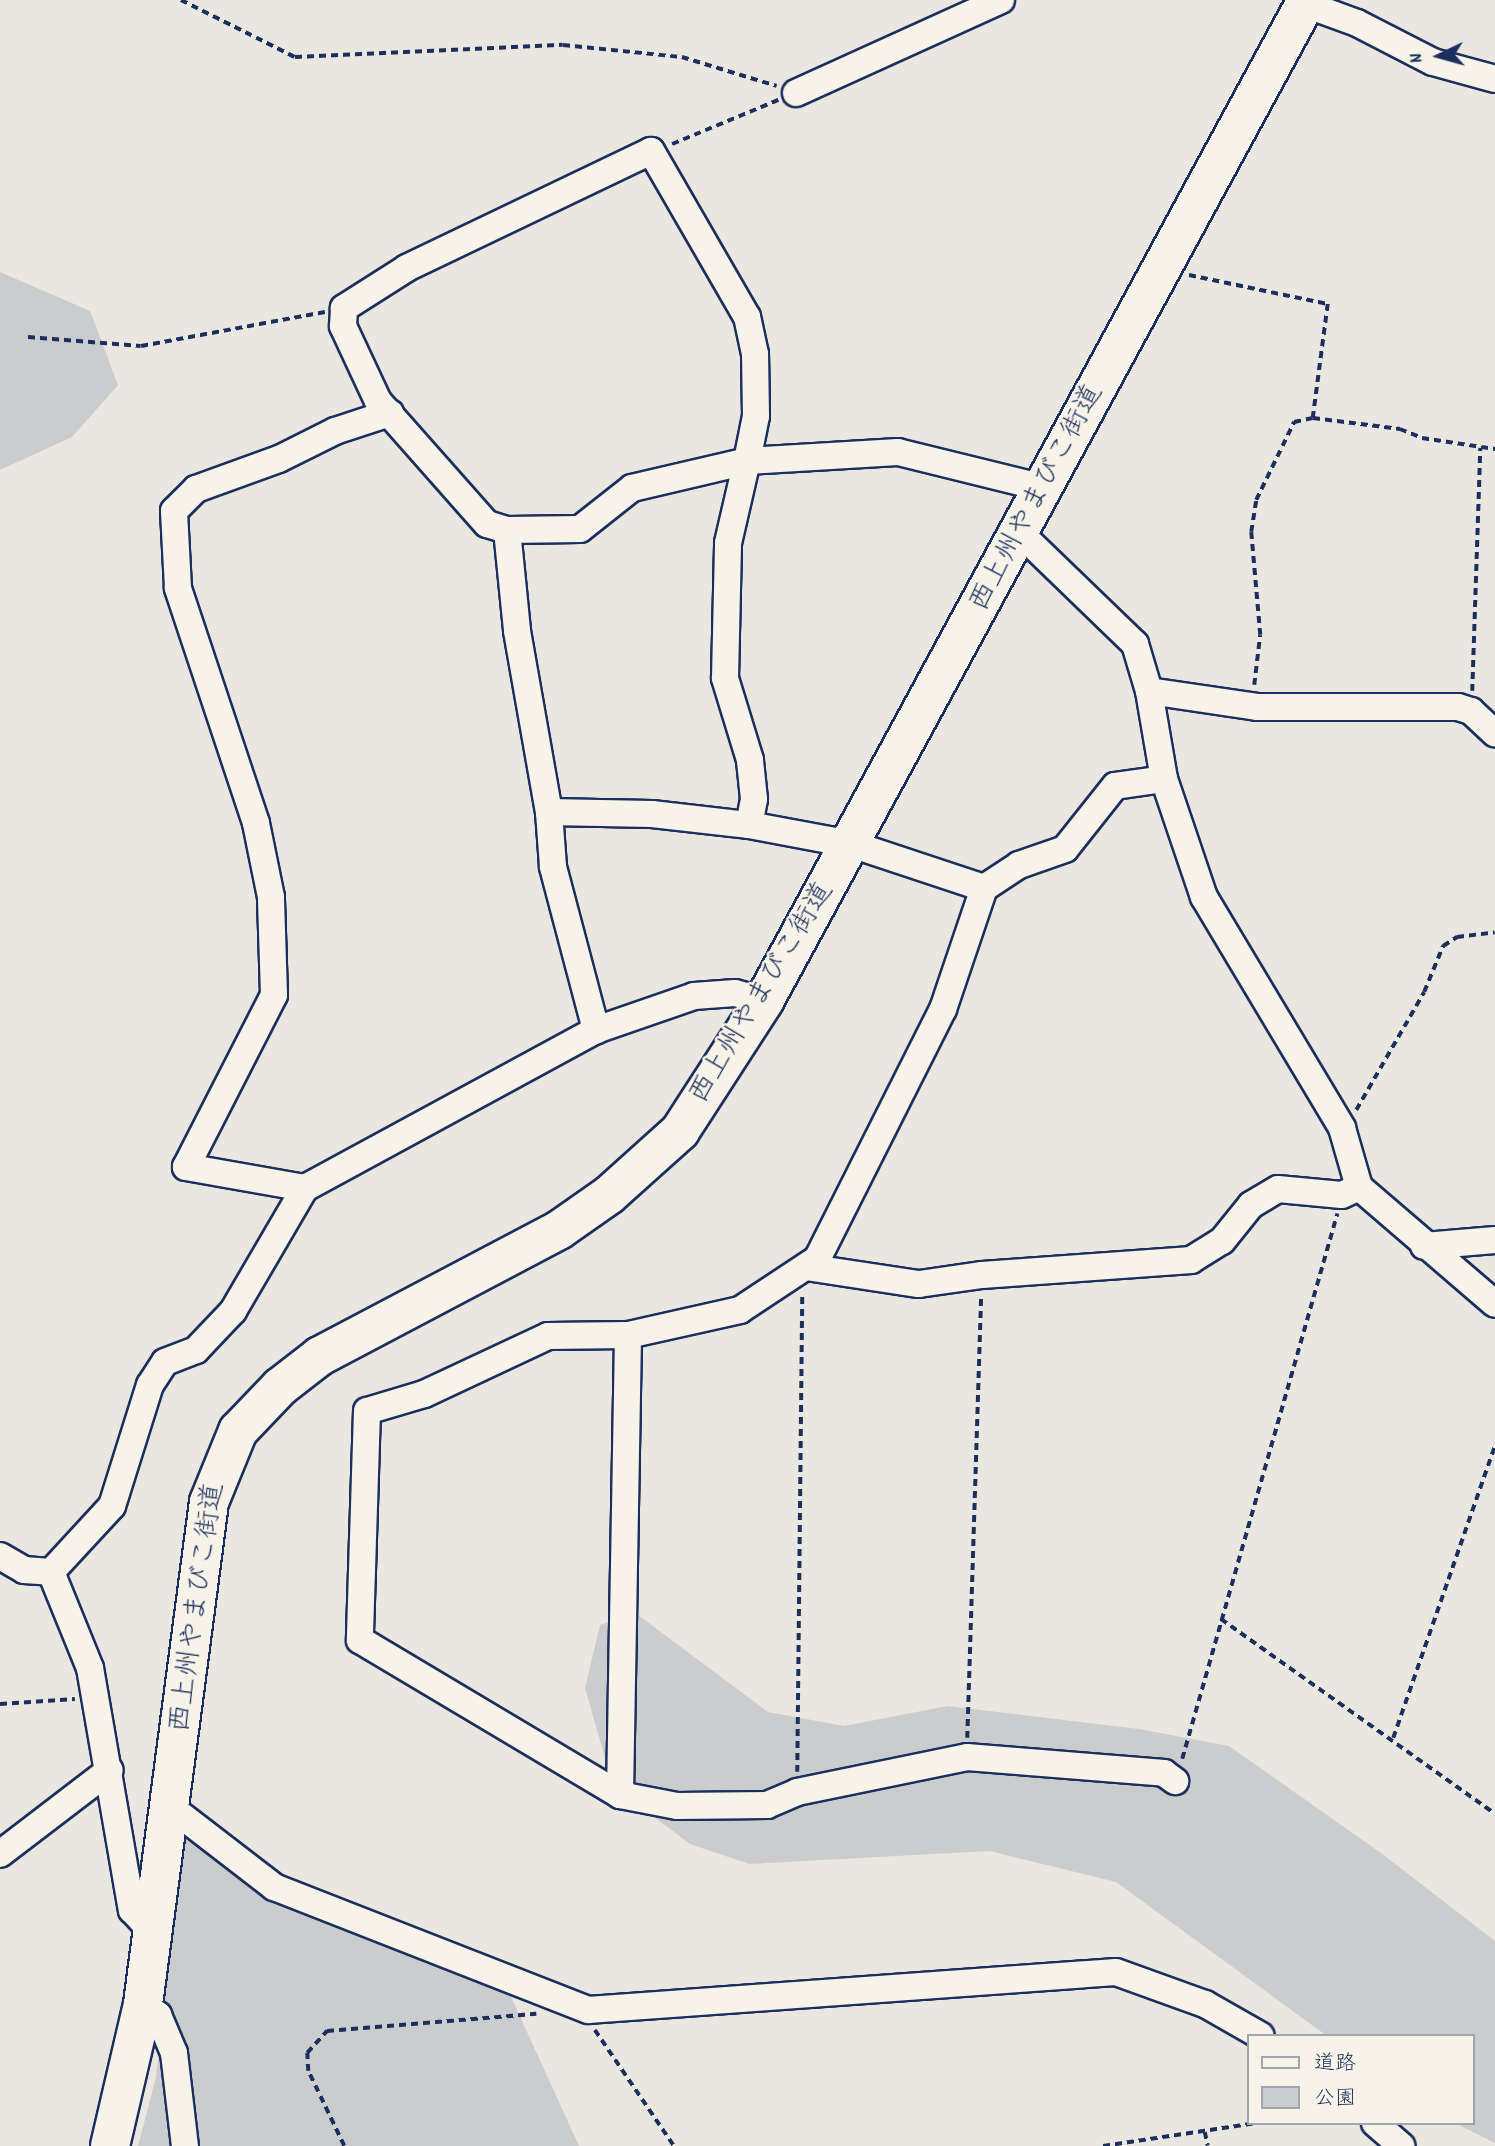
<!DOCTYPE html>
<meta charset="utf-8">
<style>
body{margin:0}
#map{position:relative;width:1495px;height:2146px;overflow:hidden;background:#eae7e0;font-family:Dekko,"Klee One",sans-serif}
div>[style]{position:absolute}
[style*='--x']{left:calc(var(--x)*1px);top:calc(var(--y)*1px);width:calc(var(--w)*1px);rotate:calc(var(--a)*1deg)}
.green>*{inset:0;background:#cbcccd}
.path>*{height:3.5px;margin-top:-1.75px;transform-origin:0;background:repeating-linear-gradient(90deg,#1b2f5e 0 7px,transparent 0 12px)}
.roads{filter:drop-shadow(2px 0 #1b2f5e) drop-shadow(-2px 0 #1b2f5e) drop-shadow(0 2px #1b2f5e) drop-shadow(0 -2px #1b2f5e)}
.minor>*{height:26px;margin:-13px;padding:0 13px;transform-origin:13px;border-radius:13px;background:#f7f3e8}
.highway>*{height:38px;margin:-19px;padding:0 19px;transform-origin:19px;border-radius:19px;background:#f7f3e8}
span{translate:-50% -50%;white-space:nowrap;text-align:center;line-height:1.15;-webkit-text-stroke:5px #f7f3e8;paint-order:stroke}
.street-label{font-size:28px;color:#1b2f5e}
.legend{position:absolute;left:1247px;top:2034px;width:228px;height:91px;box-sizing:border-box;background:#f7f3e8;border:2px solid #9fa5b1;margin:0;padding:9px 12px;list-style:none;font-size:21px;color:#1b2f5e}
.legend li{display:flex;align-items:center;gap:14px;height:35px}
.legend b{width:35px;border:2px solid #9fa5b1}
.north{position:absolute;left:1404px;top:21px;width:70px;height:70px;-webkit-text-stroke:5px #f7f3e8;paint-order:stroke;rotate:265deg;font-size:19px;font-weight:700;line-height:28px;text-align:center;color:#1b2f5e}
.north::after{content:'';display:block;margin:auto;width:24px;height:32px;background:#1b2f5e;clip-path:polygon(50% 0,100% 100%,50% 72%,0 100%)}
</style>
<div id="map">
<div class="green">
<div style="clip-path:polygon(0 272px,90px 311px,118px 385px,72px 437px,0 470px)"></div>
<div style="clip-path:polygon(634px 1612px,768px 1712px,844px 1726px,948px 1706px,1139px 1729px,1229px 1746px,1381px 1853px,1495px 1941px,1495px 2143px,1455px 2123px,1472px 2123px,1472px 2036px,1327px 2036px,1116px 1882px,990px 1851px,749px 1864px,690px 1844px,613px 1786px,585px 1688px,600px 1625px)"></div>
<div style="clip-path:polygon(176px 1825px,507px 1988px,579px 2146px,192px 2146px,152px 1994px)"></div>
<div style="clip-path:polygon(161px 2037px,179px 2146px,138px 2146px,156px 2077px)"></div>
</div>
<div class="path">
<div style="--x:181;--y:0;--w:127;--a:26.6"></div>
<div style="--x:295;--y:57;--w:268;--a:-2.6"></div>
<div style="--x:563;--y:45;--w:120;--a:5.8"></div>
<div style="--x:682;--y:57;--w:99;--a:17"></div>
<div style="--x:672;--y:144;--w:115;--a:-22.5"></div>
<div style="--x:1189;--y:275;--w:142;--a:11.8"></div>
<div style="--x:1328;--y:304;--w:115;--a:97.5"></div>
<div style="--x:28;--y:337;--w:113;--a:4.6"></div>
<div style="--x:141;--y:346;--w:187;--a:-10.5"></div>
<div style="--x:1254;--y:685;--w:50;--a:-83.2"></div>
<div style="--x:1260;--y:635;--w:103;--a:-95"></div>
<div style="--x:1251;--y:532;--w:32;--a:-81"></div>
<div style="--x:1256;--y:500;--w:87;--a:-64"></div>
<div style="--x:1294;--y:422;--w:19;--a:-12"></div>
<div style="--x:1313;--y:418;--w:88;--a:7.2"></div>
<div style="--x:1400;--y:429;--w:24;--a:22"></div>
<div style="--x:1422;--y:438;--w:74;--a:8.6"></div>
<div style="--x:1472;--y:691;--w:243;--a:-88.1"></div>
<div style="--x:1356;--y:1110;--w:136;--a:-60"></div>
<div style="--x:1424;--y:992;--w:50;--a:-67.6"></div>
<div style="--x:1443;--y:946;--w:17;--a:-33"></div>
<div style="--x:1457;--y:937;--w:38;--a:-7"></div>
<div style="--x:1221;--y:1619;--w:336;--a:35.4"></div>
<div style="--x:0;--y:1704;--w:75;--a:-3.8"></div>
<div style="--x:967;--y:1738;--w:440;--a:-88.2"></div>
<div style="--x:1393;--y:1738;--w:310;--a:-70.8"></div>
<div style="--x:1182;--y:1759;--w:567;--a:-74.12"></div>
<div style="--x:797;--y:1772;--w:479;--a:-89.4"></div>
<div style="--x:595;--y:2030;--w:140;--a:55.7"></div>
<div style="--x:1205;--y:2132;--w:14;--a:78"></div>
<div style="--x:344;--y:2146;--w:83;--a:-115.6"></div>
<div style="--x:308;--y:2071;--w:18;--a:-93"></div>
<div style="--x:307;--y:2053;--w:30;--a:-48"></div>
<div style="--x:327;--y:2031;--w:210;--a:-4.7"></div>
<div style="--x:1103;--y:2146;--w:155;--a:-8.5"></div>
</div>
<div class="roads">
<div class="minor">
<div style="--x:1305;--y:4;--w:55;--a:20.1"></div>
<div style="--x:1357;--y:23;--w:85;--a:27.2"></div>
<div style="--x:1433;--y:62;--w:64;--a:15.3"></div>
<div style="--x:796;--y:93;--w:225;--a:-24.4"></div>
<div style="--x:507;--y:530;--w:101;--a:84.3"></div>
<div style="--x:517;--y:631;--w:184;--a:80"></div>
<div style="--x:549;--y:812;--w:55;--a:85.8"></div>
<div style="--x:553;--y:867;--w:169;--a:75.2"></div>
<div style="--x:1020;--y:533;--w:160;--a:44"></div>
<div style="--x:1135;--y:644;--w:49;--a:73.4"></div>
<div style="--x:1149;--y:691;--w:89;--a:80.3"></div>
<div style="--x:1164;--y:779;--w:125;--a:71.3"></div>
<div style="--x:1204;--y:897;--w:269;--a:59.1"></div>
<div style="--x:1342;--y:1128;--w:61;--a:73.9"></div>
<div style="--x:1359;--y:1187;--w:179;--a:40.7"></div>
<div style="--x:1149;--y:691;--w:109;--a:8.4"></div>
<div style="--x:1257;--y:707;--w:201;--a:0"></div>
<div style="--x:1458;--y:707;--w:14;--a:17"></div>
<div style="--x:1471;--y:711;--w:33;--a:43"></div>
<div style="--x:1164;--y:779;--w:49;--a:171.9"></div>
<div style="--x:1115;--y:786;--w:80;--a:128.4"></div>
<div style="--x:1065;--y:849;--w:49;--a:160.8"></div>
<div style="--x:1019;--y:865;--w:42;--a:146.7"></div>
<div style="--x:984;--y:888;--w:128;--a:108.7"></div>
<div style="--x:943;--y:1009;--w:280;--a:116.7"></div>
<div style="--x:817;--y:1259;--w:92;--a:146.5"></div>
<div style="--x:740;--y:1310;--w:115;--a:167.4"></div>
<div style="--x:628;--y:1335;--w:80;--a:179.3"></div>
<div style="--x:548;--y:1336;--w:137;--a:154.9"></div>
<div style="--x:424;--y:1394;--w:59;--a:163.4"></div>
<div style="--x:367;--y:1411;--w:229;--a:91.8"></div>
<div style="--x:360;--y:1640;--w:303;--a:30.8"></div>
<div style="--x:620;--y:1795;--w:58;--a:10.9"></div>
<div style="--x:677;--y:1806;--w:90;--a:-0.6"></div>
<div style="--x:767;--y:1805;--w:33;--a:-23"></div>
<div style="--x:797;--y:1792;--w:174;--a:-11.6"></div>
<div style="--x:967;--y:1757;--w:198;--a:4.6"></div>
<div style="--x:1164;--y:1773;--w:14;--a:36"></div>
<div style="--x:549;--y:812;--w:103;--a:1.1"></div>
<div style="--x:652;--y:814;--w:98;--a:6.5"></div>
<div style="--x:749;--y:825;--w:104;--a:10.6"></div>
<div style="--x:851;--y:844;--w:140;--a:18.3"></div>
<div style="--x:749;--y:825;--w:26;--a:-79"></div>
<div style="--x:754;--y:799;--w:39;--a:-96"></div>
<div style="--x:750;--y:760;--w:86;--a:-107"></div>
<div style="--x:725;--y:678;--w:135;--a:-88.7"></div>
<div style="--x:728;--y:543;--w:84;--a:-77"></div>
<div style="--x:747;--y:461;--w:46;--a:-78.7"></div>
<div style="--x:756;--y:416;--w:62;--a:-90.9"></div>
<div style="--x:755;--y:354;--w:38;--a:-102"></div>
<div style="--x:747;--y:317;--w:192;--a:-120"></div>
<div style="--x:651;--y:151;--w:271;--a:154.4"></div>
<div style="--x:407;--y:268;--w:75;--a:147.6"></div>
<div style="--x:344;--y:308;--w:18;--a:93"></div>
<div style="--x:343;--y:326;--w:83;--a:65"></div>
<div style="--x:378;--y:401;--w:164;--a:48.5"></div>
<div style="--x:487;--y:524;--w:21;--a:17"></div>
<div style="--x:507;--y:530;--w:73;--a:-0.8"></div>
<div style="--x:580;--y:529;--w:66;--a:-38.3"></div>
<div style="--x:632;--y:488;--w:118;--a:-13.2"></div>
<div style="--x:747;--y:461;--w:151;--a:-3.4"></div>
<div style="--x:898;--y:452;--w:151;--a:13.8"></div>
<div style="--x:305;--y:1188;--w:121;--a:-170"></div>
<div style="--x:186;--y:1167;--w:193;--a:-62.9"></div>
<div style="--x:274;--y:995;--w:98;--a:-91.8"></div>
<div style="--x:271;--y:897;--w:76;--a:-101.5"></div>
<div style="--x:256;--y:823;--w:248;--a:-108.4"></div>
<div style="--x:178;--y:588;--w:77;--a:-93"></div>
<div style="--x:174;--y:511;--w:31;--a:-45"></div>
<div style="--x:196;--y:489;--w:88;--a:-19.9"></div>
<div style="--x:279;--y:459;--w:63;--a:-26.6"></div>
<div style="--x:335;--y:431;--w:58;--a:-18.1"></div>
<div style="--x:1424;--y:1246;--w:71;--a:-4.8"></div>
<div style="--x:806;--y:1267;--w:114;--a:8.6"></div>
<div style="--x:919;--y:1284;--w:64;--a:-8.1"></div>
<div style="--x:982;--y:1275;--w:210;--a:-4.1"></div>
<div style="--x:1191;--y:1260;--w:36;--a:-32"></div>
<div style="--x:1222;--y:1241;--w:46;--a:-51.1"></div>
<div style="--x:1251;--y:1205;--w:31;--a:-31"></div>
<div style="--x:1278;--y:1189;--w:64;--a:5.4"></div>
<div style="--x:1342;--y:1195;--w:19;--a:-25"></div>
<div style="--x:0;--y:1556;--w:28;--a:30"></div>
<div style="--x:24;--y:1570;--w:27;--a:4"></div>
<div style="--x:51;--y:1572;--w:104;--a:67.9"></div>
<div style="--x:90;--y:1668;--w:246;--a:80.2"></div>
<div style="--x:132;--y:1910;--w:26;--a:47"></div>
<div style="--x:51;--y:1572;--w:90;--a:-47.3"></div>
<div style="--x:112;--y:1506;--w:127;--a:-72.6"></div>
<div style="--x:150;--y:1385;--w:27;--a:-57"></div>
<div style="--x:165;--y:1362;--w:33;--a:-21"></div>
<div style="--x:196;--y:1350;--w:54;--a:-46.5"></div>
<div style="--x:233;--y:1311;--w:143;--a:-59.7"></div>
<div style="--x:305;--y:1188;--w:331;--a:-28.5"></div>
<div style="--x:596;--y:1030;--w:104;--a:-19.1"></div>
<div style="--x:694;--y:996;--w:41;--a:-4.2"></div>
<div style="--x:735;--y:993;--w:30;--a:15"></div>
<div style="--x:620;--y:1795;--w:460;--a:-89"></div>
<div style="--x:169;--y:1806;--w:133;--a:37.6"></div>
<div style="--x:274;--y:1887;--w:337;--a:21.4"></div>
<div style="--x:588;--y:2010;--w:529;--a:-4.12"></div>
<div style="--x:1116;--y:1972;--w:95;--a:19.8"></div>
<div style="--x:1205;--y:2004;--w:64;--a:29.7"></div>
<div style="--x:0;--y:1854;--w:138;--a:-37.4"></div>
<div style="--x:143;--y:2004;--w:19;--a:36"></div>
<div style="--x:158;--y:2015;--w:41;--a:67.2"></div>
<div style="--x:174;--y:2053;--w:94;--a:83.3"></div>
<div style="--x:1375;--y:2123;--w:35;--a:41"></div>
</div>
<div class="highway">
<div style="--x:110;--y:2146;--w:146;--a:-76.9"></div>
<div style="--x:143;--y:2004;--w:506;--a:-82.51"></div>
<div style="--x:209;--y:1502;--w:77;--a:-67.8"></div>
<div style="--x:238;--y:1431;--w:61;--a:-46.3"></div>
<div style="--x:280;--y:1387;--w:51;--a:-37.8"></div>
<div style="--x:320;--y:1356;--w:270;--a:-27.8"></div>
<div style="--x:559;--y:1230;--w:61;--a:-35"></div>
<div style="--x:609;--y:1195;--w:96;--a:-42"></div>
<div style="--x:680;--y:1131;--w:155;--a:-57.1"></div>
<div style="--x:764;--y:1001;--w:1139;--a:-61.52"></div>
</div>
</div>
<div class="street-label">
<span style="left:1038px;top:499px;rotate:-62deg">西上州やまびこ街道</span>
<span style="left:763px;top:994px;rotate:-59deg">西上州やまびこ街道</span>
<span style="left:199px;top:1608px;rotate:-82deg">西上州やまびこ街道</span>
</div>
<ul class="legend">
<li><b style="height:9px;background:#f7f3e8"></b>道路</li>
<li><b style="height:19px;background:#cbcccd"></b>公園</li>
</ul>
<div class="north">N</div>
</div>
